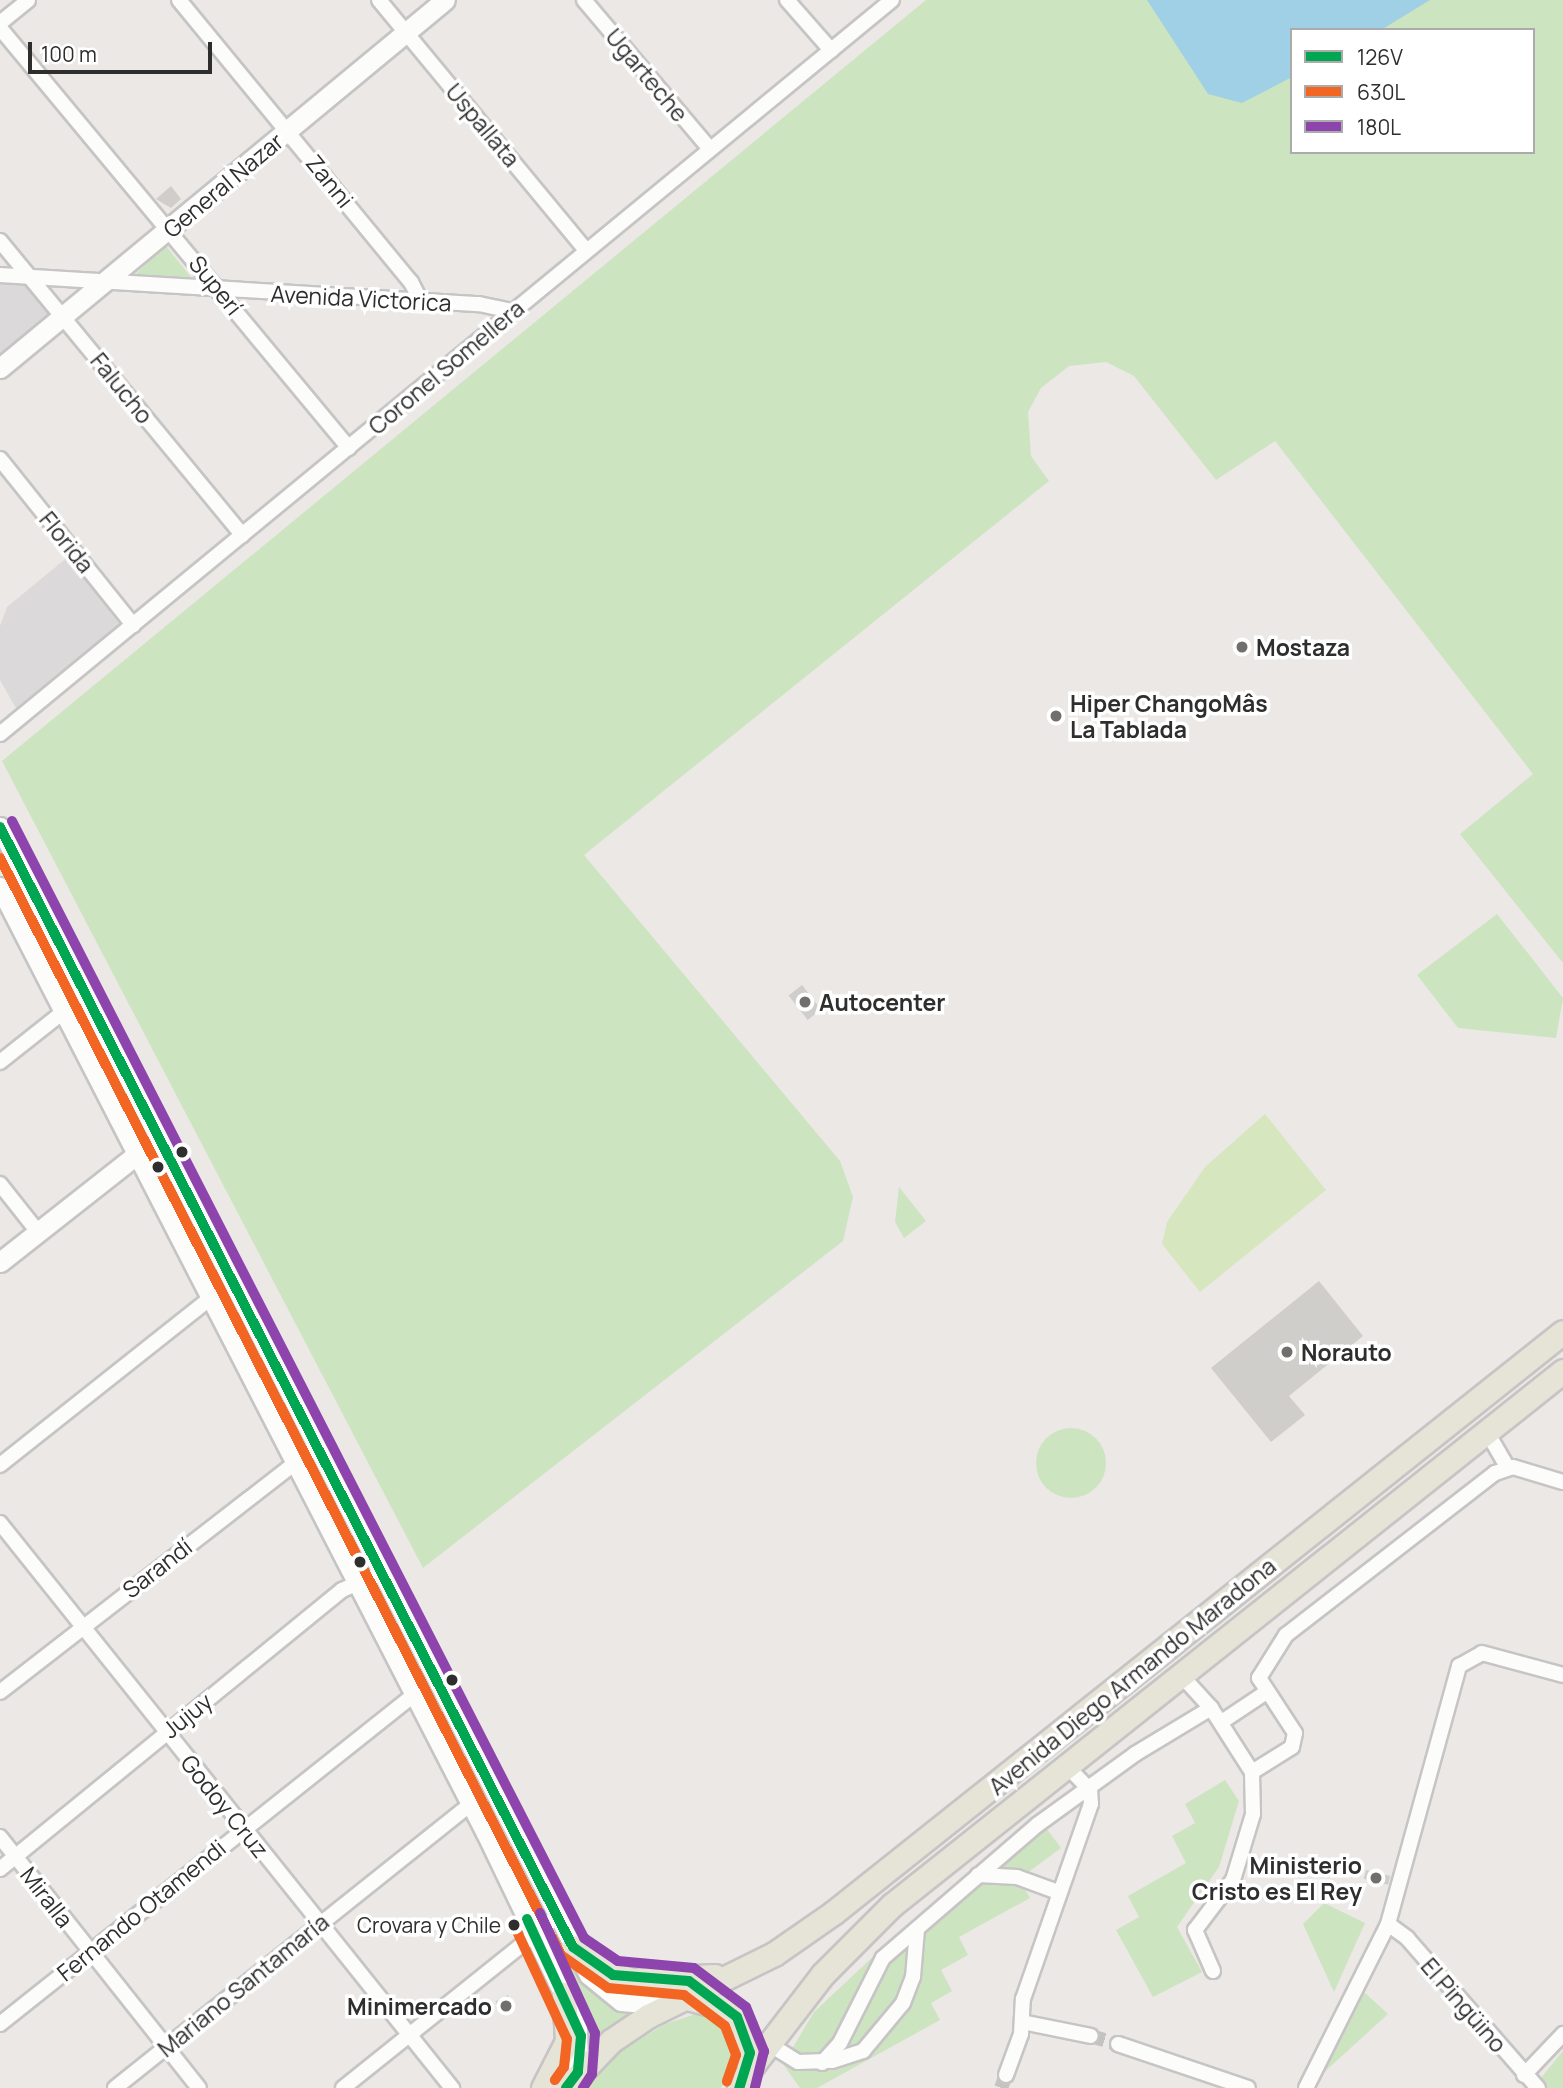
<!DOCTYPE html>
<meta charset="utf-8">
<style>
body{margin:0}
#map{position:relative;width:1563px;height:2088px;overflow:hidden;background:#ebe8e5;font-family:Manrope,sans-serif}
div>[style]{position:absolute}
[style*='--x']{left:calc(var(--x)*1px);top:calc(var(--y)*1px);width:calc(var(--w)*1px);rotate:calc(var(--a)*1deg)}
.industrial>*{inset:0;background:#dcd9db}
.green>*{inset:0;background:#cde4c1}
.round{border-radius:50%}
.pitch>*{inset:0;background:#d6e7bf}
.water>*{inset:0;background:#9fd0e6}
.building>*{inset:0;background:#d0cecb;transform-origin:0 0}
.street-tunnel>*{height:14px;margin-top:-7px;transform-origin:0;background:repeating-linear-gradient(90deg,#c5c3c0 0 14px,transparent 0 21px)}
.roads{filter:drop-shadow(2px 0 #c6c4c4) drop-shadow(-2px 0 #c6c4c4) drop-shadow(0 2px #c6c4c4) drop-shadow(0 -2px #c6c4c4)}
.street>*{height:14px;margin:-7px;padding:0 7px;transform-origin:7px;border-radius:7px;background:#fcfcfb}
.secondary>*{height:19px;margin:-9.5px;padding:0 9.5px;transform-origin:9.5px;border-radius:9.5px;background:#fcfcfb}
.primary>*{height:23px;margin:-11.5px;padding:0 11.5px;transform-origin:11.5px;border-radius:11.5px;background:#e6e4d7}
.bus-1>*{height:10px;margin:-5px;padding:0 5px;transform-origin:5px;border-radius:5px;background:#00a651}
.bus-2>*{height:10px;margin:-5px;padding:0 5px;transform-origin:5px;border-radius:5px;background:#f26522}
.bus-3>*{height:10px;margin:-5px;padding:0 5px;transform-origin:5px;border-radius:5px;background:#8e44ad}
.dots>*{width:19px;height:19px;translate:-50% -50%;box-sizing:border-box;border:4px solid #fff;border-radius:50%}
span{translate:-50% -50%;white-space:nowrap;text-align:center;line-height:1.15;-webkit-text-stroke:7px #fff;paint-order:stroke}
.bus-label{font-size:21px;color:#2e2e2e}
.right{translate:-100% -50%;text-align:right}
.street-label{font-size:23px;color:#2e2e2e}
.poi-label{font-size:23px;color:#2e2e2e;font-weight:700}
.left{translate:0 -50%;text-align:left}
.legend{position:absolute;left:1290px;top:28px;width:245px;height:126px;box-sizing:border-box;background:#fff;border:2px solid #ababab;margin:0;padding:9px 12px;list-style:none;font-size:21px;color:#2e2e2e}
.legend li{display:flex;align-items:center;gap:14px;height:35px}
.legend b{width:35px;border:2px solid #ababab}
.scale{position:absolute;left:28px;top:42px;width:184px;height:32px;box-sizing:border-box;border:4px solid #2e2e2e;border-top:0;padding-left:9px;font-size:21px;line-height:24px;white-space:nowrap;color:#2e2e2e;-webkit-text-stroke:5px #fff;paint-order:stroke}
</style>
<div id="map">
<div class="industrial">
<div style="clip-path:polygon(0 282px,29px 283px,52px 309px,51px 316px,0 359px)"></div>
<div style="clip-path:polygon(69px 556px,119px 624px,17px 710px,0 680px,0 626px,7px 607px)"></div>
</div>
<div class="green">
<div style="clip-path:polygon(evenodd,926px 0,1563px 0,1563px 963px,1460px 834px,1533px 774px,1275px 441px,1216px 480px,1134px 376px,1106px 362px,1069px 366px,1041px 388px,1028px 412px,1031px 456px,1049px 481px,584px 855px,840px 1161px,853px 1197px,843px 1241px,423px 1568px,2px 761px,926px 0,1292px 30px,1533px 30px,1533px 152px,1292px 152px,1292px 30px)"></div>
<div style="clip-path:polygon(166px 246px,194px 281px,131px 278px)"></div>
<div style="clip-path:polygon(0 836px,142px 1120px,138px 1124px,129px 1120px,0 869px)"></div>
<div style="clip-path:polygon(1497px 914px,1563px 998px,1556px 1038px,1458px 1028px,1417px 975px)"></div>
<div style="clip-path:polygon(154px 1159px,161px 1163px,309px 1437px,307px 1449px,297px 1443px,154px 1168px)"></div>
<div style="clip-path:polygon(899px 1187px,926px 1221px,904px 1238px,895px 1222px)"></div>
<div class="round" style="left:1036px;top:1428px;width:70px;height:70px"></div>
<div style="clip-path:polygon(317px 1463px,368px 1562px,366px 1566px,356px 1563px,309px 1472px)"></div>
<div style="clip-path:polygon(389px 1607px,391px 1607px,489px 1806px,439px 1711px,425px 1699px,383px 1614px)"></div>
<div style="clip-path:polygon(1225px 1780px,1239px 1801px,1219px 1867px,1177px 1927px,1202px 1972px,1153px 1997px,1116px 1930px,1139px 1917px,1128px 1896px,1186px 1863px,1172px 1836px,1195px 1823px,1185px 1804px)"></div>
<div style="clip-path:polygon(1038px 1817px,1061px 1848px,1019px 1879px,1030px 1898px,959px 1937px,968px 1955px,941px 1970px,952px 1991px,931px 2003px,940px 2020px,817px 2088px,800px 2088px,783px 2064px,814px 2012px,907px 1925px)"></div>
<div style="clip-path:polygon(501px 1836px,511px 1838px,548px 1914px,544px 1918px,535px 1916px,498px 1840px)"></div>
<div style="clip-path:polygon(1324px 1903px,1365px 1923px,1334px 1992px,1303px 1924px)"></div>
<div style="clip-path:polygon(550px 1931px,558px 1932px,602px 1998px,634px 2011px,594px 2040px,546px 1940px)"></div>
<div style="clip-path:polygon(1364px 1992px,1388px 2014px,1321px 2075px)"></div>
<div style="clip-path:polygon(699px 2013px,719px 2018px,737px 2041px,737px 2059px,721px 2088px,580px 2088px,615px 2054px,665px 2024px)"></div>
<div style="clip-path:polygon(1563px 2051px,1563px 2088px,1540px 2088px,1536px 2084px)"></div>
</div>
<div class="pitch">
<div style="clip-path:polygon(1265px 1114px,1326px 1190px,1200px 1292px,1162px 1244px,1167px 1222px,1205px 1167px)"></div>
</div>
<div class="water">
<div style="clip-path:polygon(1147px 0,1430px 0,1381px 30px,1292px 30px,1292px 77px,1242px 103px,1208px 94px)"></div>
</div>
<div class="building">
<div style="clip-path:polygon(171px 186px,181px 199px,171px 208px,156px 199px)"></div>
<div style="left:802px;top:985px;width:31px;height:17px;rotate:52deg"></div>
<div style="clip-path:polygon(1319px 1281px,1363px 1336px,1289px 1396px,1305px 1415px,1271px 1442px,1211px 1368px)"></div>
<div style="left:1366px;top:1870px;width:25px;height:9px;rotate:14deg"></div>
<div style="left:508px;top:1995px;width:16px;height:14px;rotate:63deg"></div>
</div>
<div class="street-tunnel">
<div style="--x:1091;--y:2036;--w:28;--a:17"></div>
<div style="--x:1001;--y:2088;--w:14;--a:-69"></div>
</div>
<div class="roads">
<div class="street">
<div style="--x:179;--y:0;--w:365;--a:50.6"></div>
<div style="--x:411;--y:282;--w:22;--a:63"></div>
<div style="--x:379;--y:0;--w:325;--a:50.4"></div>
<div style="--x:584;--y:0;--w:195;--a:49.8"></div>
<div style="--x:787;--y:0;--w:67;--a:48.7"></div>
<div style="--x:0;--y:23;--w:36;--a:-39"></div>
<div style="--x:0;--y:28;--w:546;--a:50.28"></div>
<div style="--x:0;--y:241;--w:381;--a:50.5"></div>
<div style="--x:0;--y:275;--w:480;--a:3.5"></div>
<div style="--x:479;--y:304;--w:34;--a:12"></div>
<div style="--x:0;--y:459;--w:213;--a:51.3"></div>
<div style="--x:0;--y:734;--w:1155;--a:-39.45"></div>
<div style="--x:0;--y:1062;--w:80;--a:-38.4"></div>
<div style="--x:0;--y:1184;--w:61;--a:51.6"></div>
<div style="--x:1487;--y:1432;--w:39;--a:60"></div>
<div style="--x:0;--y:1465;--w:269;--a:-38.4"></div>
<div style="--x:0;--y:1523;--w:724;--a:51.34"></div>
<div style="--x:1181;--y:1675;--w:45;--a:47.7"></div>
<div style="--x:0;--y:1692;--w:400;--a:-37.8"></div>
<div style="--x:1223;--y:1721;--w:50;--a:-33.7"></div>
<div style="--x:0;--y:1837;--w:320;--a:51.6"></div>
<div style="--x:0;--y:1869;--w:441;--a:-39.2"></div>
<div style="--x:342;--y:1590;--w:43;--a:-23"></div>
<div style="--x:978;--y:1875;--w:39;--a:3"></div>
<div style="--x:1017;--y:1877;--w:44;--a:20.1"></div>
<div style="--x:1388;--y:1924;--w:24;--a:36"></div>
<div style="--x:1407;--y:1938;--w:199;--a:48.9"></div>
<div style="--x:1213;--y:1971;--w:45;--a:-113.7"></div>
<div style="--x:1195;--y:1930;--w:63;--a:-52.8"></div>
<div style="--x:1233;--y:1880;--w:69;--a:-73.1"></div>
<div style="--x:1253;--y:1814;--w:42;--a:-91.4"></div>
<div style="--x:1022;--y:2022;--w:70;--a:11.5"></div>
<div style="--x:0;--y:2024;--w:530;--a:-38.49"></div>
<div style="--x:769;--y:2044;--w:34;--a:32"></div>
<div style="--x:798;--y:2062;--w:34;--a:-2"></div>
<div style="--x:832;--y:2061;--w:33;--a:-18"></div>
<div style="--x:863;--y:2051;--w:62;--a:-50.2"></div>
<div style="--x:903;--y:2003;--w:28;--a:-69"></div>
<div style="--x:913;--y:1977;--w:48;--a:-85.2"></div>
<div style="--x:1118;--y:2044;--w:137;--a:18.7"></div>
<div style="--x:822;--y:2063;--w:27;--a:-48"></div>
<div style="--x:840;--y:2043;--w:95;--a:-63.2"></div>
<div style="--x:883;--y:1958;--w:203;--a:-40.8"></div>
<div style="--x:1037;--y:1825;--w:121;--a:-35.9"></div>
<div style="--x:1135;--y:1754;--w:89;--a:-31.2"></div>
<div style="--x:1211;--y:1708;--w:76;--a:57.4"></div>
<div style="--x:1252;--y:1772;--w:47;--a:-32"></div>
<div style="--x:1292;--y:1747;--w:14;--a:-78"></div>
<div style="--x:1295;--y:1733;--w:66;--a:-123.2"></div>
<div style="--x:1259;--y:1678;--w:51;--a:-57.9"></div>
<div style="--x:1286;--y:1635;--w:264;--a:-37.8"></div>
<div style="--x:1495;--y:1473;--w:19;--a:-18"></div>
<div style="--x:1513;--y:1467;--w:52;--a:16.7"></div>
<div style="--x:1006;--y:2075;--w:44;--a:-69.9"></div>
<div style="--x:1021;--y:2034;--w:35;--a:-87"></div>
<div style="--x:1023;--y:1999;--w:207;--a:-70.8"></div>
<div style="--x:1091;--y:1804;--w:14;--a:-94"></div>
<div style="--x:1090;--y:1790;--w:33;--a:-134"></div>
<div style="--x:1524;--y:2075;--w:57;--a:-46.4"></div>
<div style="--x:115;--y:2088;--w:455;--a:-38.6"></div>
<div style="--x:343;--y:2088;--w:275;--a:-38.7"></div>
<div style="--x:1306;--y:2088;--w:183;--a:-63.4"></div>
<div style="--x:1388;--y:1924;--w:268;--a:-74.6"></div>
<div style="--x:1459;--y:1666;--w:26;--a:-29"></div>
<div style="--x:1482;--y:1653;--w:84;--a:15.2"></div>
</div>
<div class="secondary">
<div style="--x:0;--y:368;--w:577;--a:-39.59"></div>
<div style="--x:0;--y:827;--w:1290;--a:62.84"></div>
<div style="--x:589;--y:1975;--w:41;--a:39.1"></div>
<div style="--x:621;--y:2001;--w:48;--a:4.8"></div>
<div style="--x:0;--y:887;--w:1064;--a:62.81"></div>
<div style="--x:486;--y:1833;--w:210;--a:64.3"></div>
<div style="--x:577;--y:2022;--w:50;--a:88.9"></div>
<div style="--x:0;--y:1262;--w:184;--a:-38.2"></div>
</div>
<div class="primary">
<div style="--x:573;--y:1947;--w:49;--a:35"></div>
<div style="--x:613;--y:1975;--w:21;--a:14"></div>
<div style="--x:633;--y:1980;--w:82;--a:-2.8"></div>
<div style="--x:687;--y:1998;--w:40;--a:14.4"></div>
<div style="--x:726;--y:2008;--w:26;--a:47"></div>
<div style="--x:744;--y:2027;--w:43;--a:83.4"></div>
<div style="--x:749;--y:2070;--w:21;--a:119"></div>
<div style="--x:749;--y:2070;--w:121;--a:-52.4"></div>
<div style="--x:823;--y:1974;--w:98;--a:-45"></div>
<div style="--x:892;--y:1905;--w:858;--a:-38.51"></div>
<div style="--x:543;--y:2088;--w:53;--a:-62.9"></div>
<div style="--x:567;--y:2041;--w:47;--a:-93.7"></div>
<div style="--x:566;--y:2088;--w:65;--a:-46.2"></div>
<div style="--x:611;--y:2041;--w:45;--a:-34"></div>
<div style="--x:648;--y:2016;--w:140;--a:-26.2"></div>
<div style="--x:774;--y:1954;--w:72;--a:-34.8"></div>
<div style="--x:833;--y:1913;--w:933;--a:-38.52"></div>
</div>
</div>
<div class="bus-1">
<div style="--x:0;--y:827;--w:1258;--a:62.91"></div>
<div style="--x:573;--y:1947;--w:49;--a:35"></div>
<div style="--x:613;--y:1975;--w:76;--a:4.5"></div>
<div style="--x:689;--y:1981;--w:60;--a:36.9"></div>
<div style="--x:737;--y:2017;--w:38;--a:70"></div>
<div style="--x:750;--y:2053;--w:37;--a:107"></div>
<div style="--x:527;--y:1919;--w:129;--a:65.2"></div>
<div style="--x:581;--y:2036;--w:36;--a:95"></div>
<div style="--x:578;--y:2072;--w:20;--a:127"></div>
</div>
<div class="bus-2">
<div style="--x:0;--y:858;--w:1232;--a:62.92"></div>
<div style="--x:561;--y:1955;--w:57;--a:35.1"></div>
<div style="--x:608;--y:1988;--w:76;--a:5.3"></div>
<div style="--x:684;--y:1995;--w:51;--a:37.1"></div>
<div style="--x:725;--y:2026;--w:31;--a:69"></div>
<div style="--x:736;--y:2055;--w:28;--a:109"></div>
<div style="--x:514;--y:1925;--w:126;--a:65.1"></div>
<div style="--x:567;--y:2039;--w:28;--a:96"></div>
<div style="--x:564;--y:2067;--w:16;--a:125"></div>
</div>
<div class="bus-3">
<div style="--x:12;--y:821;--w:1255;--a:62.88"></div>
<div style="--x:584;--y:1938;--w:41;--a:34.1"></div>
<div style="--x:618;--y:1961;--w:76;--a:5.3"></div>
<div style="--x:694;--y:1968;--w:65;--a:36.9"></div>
<div style="--x:746;--y:2007;--w:48;--a:67.8"></div>
<div style="--x:764;--y:2051;--w:38;--a:104"></div>
<div style="--x:540;--y:1913;--w:132;--a:65.4"></div>
<div style="--x:595;--y:2033;--w:41;--a:94.2"></div>
<div style="--x:592;--y:2074;--w:17;--a:123"></div>
</div>
<div class="dots">
<div style="left:1242px;top:647px;background:#706f6e"></div>
<div style="left:1056px;top:716px;background:#706f6e"></div>
<div style="left:805px;top:1002px;background:#706f6e"></div>
<div style="left:182px;top:1152px;background:#2e2e2e"></div>
<div style="left:158px;top:1167px;background:#2e2e2e"></div>
<div style="left:1287px;top:1352px;background:#706f6e"></div>
<div style="left:360px;top:1562px;background:#2e2e2e"></div>
<div style="left:452px;top:1680px;background:#2e2e2e"></div>
<div style="left:1376px;top:1878px;background:#706f6e"></div>
<div style="left:514px;top:1925px;background:#2e2e2e"></div>
<div style="left:506px;top:2006px;background:#706f6e"></div>
</div>
<div class="bus-label">
<span class="right" style="left:501px;top:1925px">Crovara y Chile</span>
</div>
<div class="street-label">
<span style="left:647px;top:75px;rotate:50deg">Ugarteche</span>
<span style="left:483px;top:125px;rotate:50deg">Uspallata</span>
<span style="left:330px;top:181px;rotate:51deg">Zanni</span>
<span style="left:223px;top:185px;rotate:-40deg">General Nazar</span>
<span style="left:216px;top:285px;rotate:51deg">Superí</span>
<span style="left:361px;top:298px;rotate:3deg">Avenida Victorica</span>
<span style="left:446px;top:367px;rotate:-40deg">Coronel Somellera</span>
<span style="left:122px;top:388px;rotate:51deg">Falucho</span>
<span style="left:67px;top:542px;rotate:51deg">Florida</span>
<span style="left:157px;top:1568px;rotate:-38deg">Sarandí</span>
<span style="left:1132px;top:1676px;rotate:-39deg">Avenida Diego Armando Maradona</span>
<span style="left:187px;top:1715px;rotate:-39deg">Jujuy</span>
<span style="left:225px;top:1806px;rotate:51deg">Godoy Cruz</span>
<span style="left:47px;top:1897px;rotate:52deg">Miralla</span>
<span style="left:141px;top:1910px;rotate:-39deg">Fernando Otamendi</span>
<span style="left:243px;top:1985px;rotate:-39deg">Mariano Santamaría</span>
<span style="left:1464px;top:2005px;rotate:49deg">El Pingüino</span>
</div>
<div class="poi-label">
<span class="left" style="left:1256px;top:647px">Mostaza</span>
<span class="left" style="left:1070px;top:716px">Hiper ChangoMâs<br>La Tablada</span>
<span class="left" style="left:819px;top:1002px">Autocenter</span>
<span class="left" style="left:1301px;top:1352px">Norauto</span>
<span class="right" style="left:1362px;top:1878px">Ministerio<br>Cristo es El Rey</span>
<span class="right" style="left:492px;top:2006px">Minimercado</span>
</div>
<ul class="legend">
<li><b style="height:9px;background:#00a651"></b>126V</li>
<li><b style="height:9px;background:#f26522"></b>630L</li>
<li><b style="height:9px;background:#8e44ad"></b>180L</li>
</ul>
<div class="scale">100 m</div>
</div>
